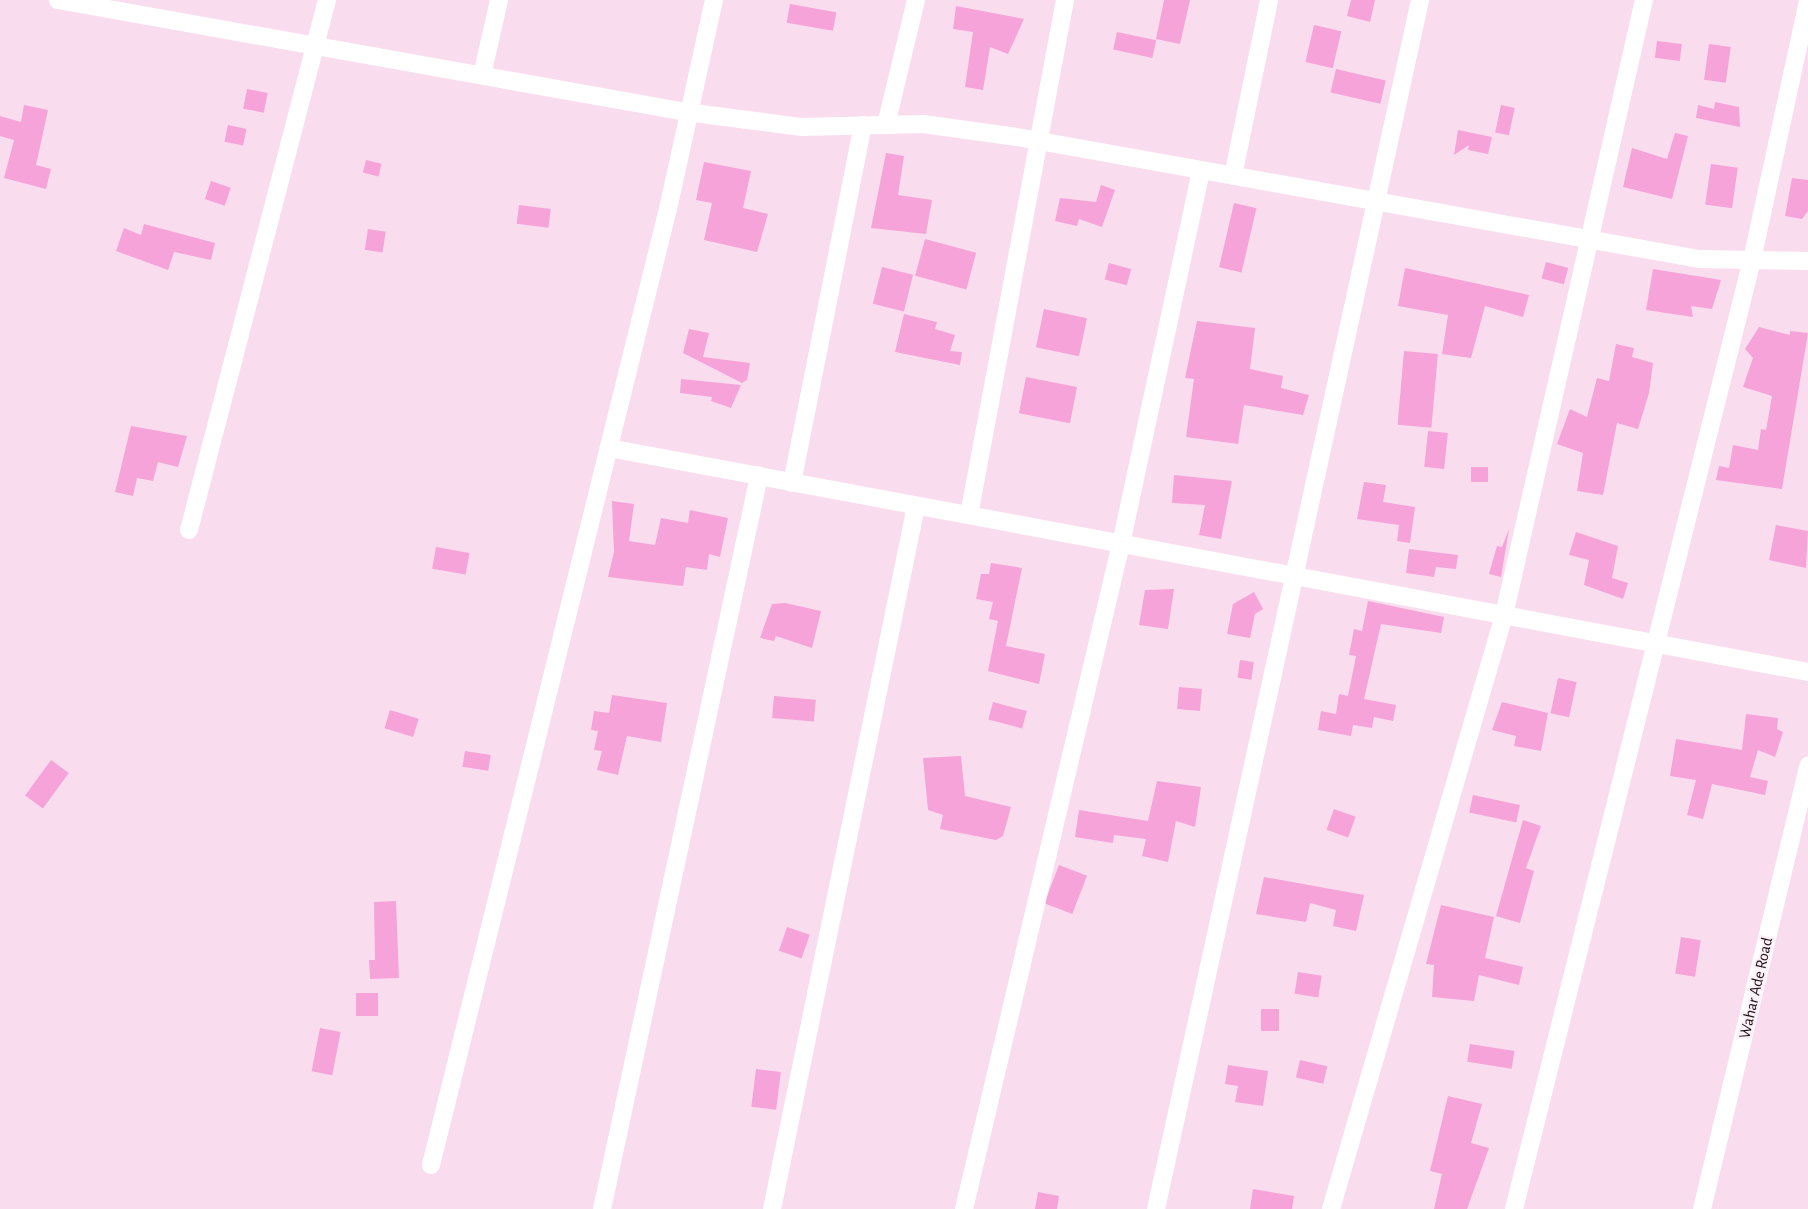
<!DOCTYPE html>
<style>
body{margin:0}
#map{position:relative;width:1808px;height:1209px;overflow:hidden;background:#f9ddef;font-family:"Alegreya Sans",sans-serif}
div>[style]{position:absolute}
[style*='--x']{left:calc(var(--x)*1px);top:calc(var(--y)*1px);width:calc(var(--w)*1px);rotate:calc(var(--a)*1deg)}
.building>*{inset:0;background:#f5a3d9;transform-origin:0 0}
.street>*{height:18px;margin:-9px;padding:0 9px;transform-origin:9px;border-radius:9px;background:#fff}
span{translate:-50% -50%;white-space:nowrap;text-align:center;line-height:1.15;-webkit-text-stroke:4.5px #fbf0f7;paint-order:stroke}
.street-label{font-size:16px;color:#1c1218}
</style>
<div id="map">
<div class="building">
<div style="clip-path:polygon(1164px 0,1190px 0,1180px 44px,1156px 39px)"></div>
<div style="clip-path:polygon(1351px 0,1375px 0,1370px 22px,1347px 16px)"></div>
<div style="left:790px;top:4px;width:47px;height:19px;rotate:10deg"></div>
<div style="clip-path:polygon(956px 6px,1024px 19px,1008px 54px,990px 47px,983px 90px,965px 87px,973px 32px,953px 29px)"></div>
<div style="left:1314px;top:25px;width:28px;height:38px;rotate:13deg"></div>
<div style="left:1117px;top:32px;width:40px;height:18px;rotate:12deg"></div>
<div style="left:1657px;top:41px;width:25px;height:17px;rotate:7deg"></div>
<div style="left:1709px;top:44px;width:22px;height:36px;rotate:8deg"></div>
<div style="left:1336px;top:69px;width:51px;height:24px;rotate:13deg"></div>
<div style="left:247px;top:89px;width:21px;height:20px;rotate:11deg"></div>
<div style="clip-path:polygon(1715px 102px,1739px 107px,1740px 127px,1696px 118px,1698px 105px,1714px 109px)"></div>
<div style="clip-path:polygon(24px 105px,48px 110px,36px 165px,51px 169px,46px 189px,4px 178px,14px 140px,0 136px,0 116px,21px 122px)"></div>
<div style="left:1501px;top:105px;width:14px;height:28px;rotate:12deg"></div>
<div style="left:228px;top:125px;width:19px;height:17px;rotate:12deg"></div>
<div style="clip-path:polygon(1458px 130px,1492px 137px,1488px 154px,1468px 150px,1469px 145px,1454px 155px)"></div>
<div style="clip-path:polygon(1675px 133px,1688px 136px,1672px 199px,1623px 187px,1632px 148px,1667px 159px)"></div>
<div style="clip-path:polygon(886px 153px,904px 156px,898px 195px,932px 200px,926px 234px,871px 228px)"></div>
<div style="left:366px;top:160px;width:16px;height:13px;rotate:14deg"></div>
<div style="clip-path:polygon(704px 162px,751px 171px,743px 208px,768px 214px,757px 252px,704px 240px,712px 203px,696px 200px)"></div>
<div style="left:1711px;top:164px;width:27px;height:41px;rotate:8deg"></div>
<div style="clip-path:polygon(1792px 178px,1808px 180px,1808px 211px,1802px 219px,1785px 216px)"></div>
<div style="left:211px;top:181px;width:21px;height:19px;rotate:19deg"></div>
<div style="clip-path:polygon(1101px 185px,1115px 190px,1102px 227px,1079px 219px,1077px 226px,1055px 221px,1060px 198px,1096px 202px)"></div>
<div style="left:1234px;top:203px;width:23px;height:66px;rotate:13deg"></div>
<div style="left:519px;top:205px;width:32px;height:19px;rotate:7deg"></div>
<div style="clip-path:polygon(144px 224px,215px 243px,211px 260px,174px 252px,168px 270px,116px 251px,124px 228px,141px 235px)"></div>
<div style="left:368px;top:229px;width:18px;height:21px;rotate:9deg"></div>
<div style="left:925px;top:239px;width:53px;height:38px;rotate:15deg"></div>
<div style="left:1546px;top:262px;width:23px;height:17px;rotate:15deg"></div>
<div style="left:1109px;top:263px;width:23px;height:17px;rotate:15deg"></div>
<div style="left:882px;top:267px;width:32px;height:38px;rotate:14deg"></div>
<div style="clip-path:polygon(1405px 268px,1529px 295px,1523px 317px,1485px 306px,1471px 358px,1442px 354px,1448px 315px,1398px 306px)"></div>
<div style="clip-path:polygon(1653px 269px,1721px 280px,1712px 309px,1691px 306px,1693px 317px,1646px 310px)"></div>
<div style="left:1044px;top:309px;width:44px;height:39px;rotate:12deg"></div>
<div style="clip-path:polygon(904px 314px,937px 322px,935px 329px,955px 335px,950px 351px,962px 352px,960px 365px,895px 352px)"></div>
<div style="clip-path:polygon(1197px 321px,1255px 328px,1250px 369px,1283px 376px,1281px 388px,1309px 395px,1303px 415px,1244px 405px,1238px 444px,1186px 437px,1194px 379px,1185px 378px)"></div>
<div style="clip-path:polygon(1759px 327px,1790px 335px,1790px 331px,1808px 333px,1782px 489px,1716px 480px,1719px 466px,1729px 468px,1733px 445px,1758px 450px,1761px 429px,1766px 430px,1772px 396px,1743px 387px,1753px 358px,1745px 349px)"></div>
<div style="clip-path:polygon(689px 329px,709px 333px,703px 357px,750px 363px,747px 380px,742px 383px,683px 353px)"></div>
<div style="clip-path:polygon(1616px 344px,1634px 348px,1632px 357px,1653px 363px,1649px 393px,1638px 429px,1617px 423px,1603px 495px,1577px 491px,1583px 453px,1557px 444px,1570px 409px,1587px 417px,1597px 378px,1609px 381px)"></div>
<div style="left:1404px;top:351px;width:34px;height:74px;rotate:5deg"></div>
<div style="left:1026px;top:377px;width:52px;height:37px;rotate:11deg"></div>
<div style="clip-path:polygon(681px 379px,741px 385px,731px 408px,711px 401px,712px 397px,680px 393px)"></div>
<div style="clip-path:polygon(131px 426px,187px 436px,178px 467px,158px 462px,153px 481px,137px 478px,133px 496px,115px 492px)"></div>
<div style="left:1428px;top:431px;width:20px;height:36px;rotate:6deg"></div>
<div style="left:1488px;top:467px;width:15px;height:17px;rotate:90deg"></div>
<div style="clip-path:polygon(1174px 475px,1232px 481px,1221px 539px,1199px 535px,1205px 505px,1172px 503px)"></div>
<div style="clip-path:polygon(1364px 482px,1386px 485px,1383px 502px,1415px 507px,1410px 543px,1397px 541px,1399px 525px,1357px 519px)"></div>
<div style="clip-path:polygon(612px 501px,634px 504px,629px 541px,655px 545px,661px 518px,688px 523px,690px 510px,728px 518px,720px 557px,709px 554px,707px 570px,686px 567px,683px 586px,608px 577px,614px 552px)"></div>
<div style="clip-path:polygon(1776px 525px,1808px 531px,1806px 568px,1769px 560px)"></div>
<div style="clip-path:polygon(1509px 529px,1501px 577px,1489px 574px,1497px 546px,1502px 547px)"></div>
<div style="clip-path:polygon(1576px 532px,1618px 546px,1612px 578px,1628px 583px,1623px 599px,1584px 585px,1589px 560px,1569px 555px)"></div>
<div style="left:436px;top:547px;width:34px;height:22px;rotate:10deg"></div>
<div style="clip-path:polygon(1409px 549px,1458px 555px,1456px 569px,1436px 567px,1434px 577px,1406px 573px)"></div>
<div style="clip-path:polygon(991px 563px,1022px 568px,1006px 646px,1045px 654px,1039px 684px,988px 671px,998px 621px,989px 619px,993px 602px,976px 599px,981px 574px,989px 574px)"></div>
<div style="clip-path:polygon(1174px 589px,1168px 629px,1139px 625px,1145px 590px)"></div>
<div style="clip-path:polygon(1254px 592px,1263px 609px,1255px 614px,1250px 638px,1227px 634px,1233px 604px)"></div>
<div style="clip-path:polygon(1368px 601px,1444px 617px,1441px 633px,1381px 624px,1364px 699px,1396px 705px,1393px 721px,1374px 717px,1372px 728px,1353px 725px,1351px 736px,1318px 730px,1321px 711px,1336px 714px,1339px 694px,1348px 696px,1356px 656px,1349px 655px,1354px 629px,1362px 631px)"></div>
<div style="clip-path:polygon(785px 603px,821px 611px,812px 648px,776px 636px,774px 641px,760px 638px,772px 604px)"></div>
<div style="left:1240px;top:660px;width:14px;height:18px;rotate:8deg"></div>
<div style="left:1558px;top:678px;width:19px;height:36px;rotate:12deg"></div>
<div style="left:1179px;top:687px;width:23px;height:22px;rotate:5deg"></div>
<div style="clip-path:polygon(612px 695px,667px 703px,661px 742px,627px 736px,618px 775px,597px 770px,602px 751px,594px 750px,598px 731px,591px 730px,594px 711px,609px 713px)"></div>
<div style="left:774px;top:696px;width:42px;height:22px;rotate:5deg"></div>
<div style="left:993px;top:702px;width:35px;height:18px;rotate:15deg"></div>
<div style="clip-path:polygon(1502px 702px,1548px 713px,1541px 751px,1514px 746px,1516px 736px,1492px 730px)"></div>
<div style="left:390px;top:710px;width:30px;height:19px;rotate:17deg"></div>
<div style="clip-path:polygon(1746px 714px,1778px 718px,1777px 729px,1783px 732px,1775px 757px,1758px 750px,1750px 777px,1768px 781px,1765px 795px,1712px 784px,1703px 819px,1687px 815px,1696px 780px,1670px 776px,1676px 739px,1742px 750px)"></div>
<div style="left:465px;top:751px;width:26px;height:16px;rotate:9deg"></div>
<div style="clip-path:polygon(961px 756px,965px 796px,1011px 807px,1003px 836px,996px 840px,940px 829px,943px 815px,928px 810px,923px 758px)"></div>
<div style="left:51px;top:760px;width:22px;height:44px;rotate:36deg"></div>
<div style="clip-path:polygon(1157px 781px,1201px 787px,1195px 827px,1176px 821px,1168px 862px,1142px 856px,1146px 839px,1114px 835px,1113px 843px,1075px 837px,1079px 810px,1148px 821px)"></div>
<div style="left:1473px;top:795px;width:48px;height:18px;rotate:12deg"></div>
<div style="left:1334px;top:809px;width:23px;height:22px;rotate:20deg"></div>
<div style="clip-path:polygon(1523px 820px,1541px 826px,1526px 868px,1534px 871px,1520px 923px,1496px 916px)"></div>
<div style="left:1059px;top:865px;width:30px;height:41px;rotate:21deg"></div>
<div style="clip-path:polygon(1264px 877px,1364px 895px,1356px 931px,1333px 926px,1336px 910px,1310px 903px,1306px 922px,1256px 914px)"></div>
<div style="clip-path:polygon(396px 901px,399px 978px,370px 979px,369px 960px,375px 960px,374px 902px)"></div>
<div style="clip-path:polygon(1441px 905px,1494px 917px,1485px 958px,1523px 967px,1519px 985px,1479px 975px,1474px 1001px,1432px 997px,1434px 965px,1426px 964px)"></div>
<div style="left:787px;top:927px;width:24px;height:25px;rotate:19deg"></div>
<div style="left:1681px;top:937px;width:20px;height:37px;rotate:9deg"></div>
<div style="left:1298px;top:972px;width:24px;height:22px;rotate:9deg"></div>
<div style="left:378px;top:993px;width:23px;height:22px;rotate:90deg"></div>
<div style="left:1261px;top:1009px;width:18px;height:22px"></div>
<div style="left:320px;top:1028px;width:21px;height:44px;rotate:11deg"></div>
<div style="left:1470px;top:1044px;width:45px;height:18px;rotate:9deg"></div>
<div style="left:1300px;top:1060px;width:28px;height:18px;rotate:13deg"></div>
<div style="clip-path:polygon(1228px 1065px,1268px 1071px,1263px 1106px,1235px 1102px,1238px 1086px,1225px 1084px)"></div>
<div style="left:756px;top:1069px;width:25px;height:38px;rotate:7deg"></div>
<div style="clip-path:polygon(1448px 1096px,1482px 1104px,1471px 1143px,1489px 1148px,1467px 1209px,1434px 1209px,1442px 1174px,1430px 1171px)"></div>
<div style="clip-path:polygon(1253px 1189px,1294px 1196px,1292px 1209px,1250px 1209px)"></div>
<div style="clip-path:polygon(1038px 1192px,1059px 1196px,1057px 1209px,1035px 1209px)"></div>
</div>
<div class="street">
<div style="--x:58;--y:0;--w:638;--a:10.11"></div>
<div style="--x:686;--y:112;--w:117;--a:7.4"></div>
<div style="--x:802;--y:127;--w:121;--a:-1.4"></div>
<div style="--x:923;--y:124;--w:95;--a:7.9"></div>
<div style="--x:1017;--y:137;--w:693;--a:10.14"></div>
<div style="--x:1699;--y:259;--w:109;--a:1.1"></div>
<div style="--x:482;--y:75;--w:77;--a:-77.2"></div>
<div style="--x:886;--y:125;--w:129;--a:-76.5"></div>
<div style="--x:1233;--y:176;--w:180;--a:-78.4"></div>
<div style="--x:609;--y:448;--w:1220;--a:10.58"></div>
<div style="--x:792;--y:483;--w:365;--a:-78.8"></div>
<div style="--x:969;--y:515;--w:524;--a:-79.44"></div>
<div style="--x:189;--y:530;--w:548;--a:-75.41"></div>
<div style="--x:431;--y:1165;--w:985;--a:-76.08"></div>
<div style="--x:668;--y:209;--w:214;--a:-77.6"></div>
<div style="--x:602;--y:1209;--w:750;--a:-77.91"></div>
<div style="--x:772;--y:1209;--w:718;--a:-78.42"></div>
<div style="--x:964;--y:1209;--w:683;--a:-76.72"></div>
<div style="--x:1121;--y:544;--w:382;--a:-77.9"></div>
<div style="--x:1156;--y:1209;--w:1237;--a:-77.68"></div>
<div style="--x:1331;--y:1209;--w:619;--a:-73.76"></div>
<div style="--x:1504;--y:615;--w:631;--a:-77.18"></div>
<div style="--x:1514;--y:1209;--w:978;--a:-75.92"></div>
<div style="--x:1752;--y:260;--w:266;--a:-77.8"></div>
<div style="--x:1702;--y:1209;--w:456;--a:-76.5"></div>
</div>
<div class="street-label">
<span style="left:1756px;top:988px;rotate:-77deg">Wahar Ade Road</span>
</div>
</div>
